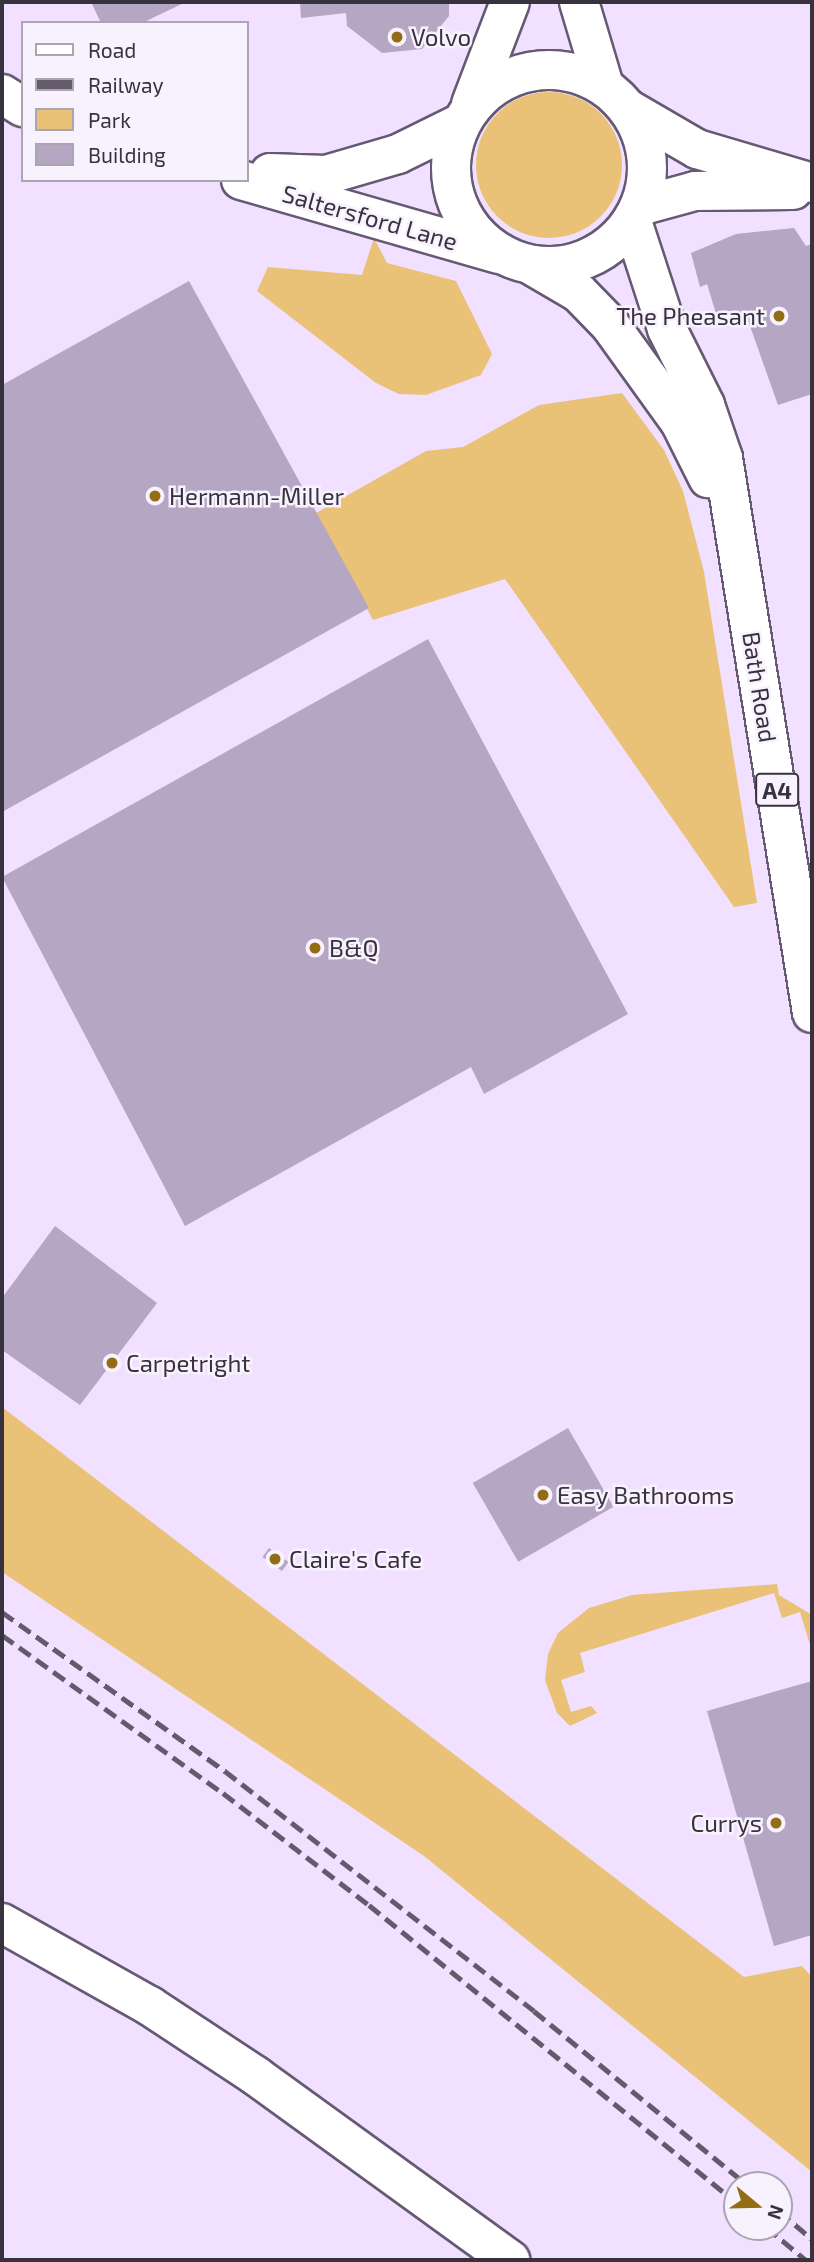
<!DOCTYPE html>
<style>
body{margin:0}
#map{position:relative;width:814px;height:2262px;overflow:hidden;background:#f1e0ff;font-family:"Exo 2",sans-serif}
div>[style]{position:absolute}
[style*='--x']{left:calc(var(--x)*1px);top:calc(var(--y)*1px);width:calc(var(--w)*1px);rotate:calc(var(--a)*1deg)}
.green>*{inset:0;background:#e9c278}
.round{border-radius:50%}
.building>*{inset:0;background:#b5a6c3;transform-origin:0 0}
.roads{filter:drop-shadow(2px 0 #675973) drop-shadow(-2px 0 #675973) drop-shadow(0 2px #675973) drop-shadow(0 -2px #675973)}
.secondary>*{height:38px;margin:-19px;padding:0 19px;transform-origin:19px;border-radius:19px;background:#fff}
.primary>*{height:38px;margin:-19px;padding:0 19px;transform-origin:19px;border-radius:19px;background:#fff}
.primary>.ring{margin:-19px;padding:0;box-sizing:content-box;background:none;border:38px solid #fff;border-radius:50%}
.rail>*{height:5px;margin-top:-2.5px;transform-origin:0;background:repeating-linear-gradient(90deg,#635b6b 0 14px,transparent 0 21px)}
.dots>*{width:19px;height:19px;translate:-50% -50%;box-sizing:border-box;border:4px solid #f8f2fe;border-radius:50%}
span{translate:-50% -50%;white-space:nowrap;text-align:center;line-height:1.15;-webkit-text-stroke:5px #f8f2fe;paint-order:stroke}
.shield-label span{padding:2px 5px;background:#f8f2fe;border:2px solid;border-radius:5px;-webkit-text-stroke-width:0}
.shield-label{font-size:23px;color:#38323e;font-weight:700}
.poi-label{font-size:24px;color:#38323e}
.left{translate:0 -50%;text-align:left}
.right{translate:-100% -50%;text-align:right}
.street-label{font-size:24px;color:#38323e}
.frame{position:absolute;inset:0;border:4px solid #38323e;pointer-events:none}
.legend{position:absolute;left:21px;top:21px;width:228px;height:161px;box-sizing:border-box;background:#f8f2fe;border:2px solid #aba5b1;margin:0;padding:9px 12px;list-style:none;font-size:21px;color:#38323e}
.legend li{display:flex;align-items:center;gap:14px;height:35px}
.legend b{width:35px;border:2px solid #aba5b1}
.north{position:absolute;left:723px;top:2171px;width:70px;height:70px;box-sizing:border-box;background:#f8f2fe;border:2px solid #aba5b1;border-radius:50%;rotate:109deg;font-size:19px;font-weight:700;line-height:28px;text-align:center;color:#38323e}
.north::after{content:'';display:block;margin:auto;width:24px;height:32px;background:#936c15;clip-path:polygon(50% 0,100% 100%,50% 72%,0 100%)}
</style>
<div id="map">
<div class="green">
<div class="round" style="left:476px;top:92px;width:146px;height:146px"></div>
<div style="clip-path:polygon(374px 238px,387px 263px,456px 281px,492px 354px,481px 375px,426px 395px,399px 394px,376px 383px,257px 291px,268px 267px,362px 275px)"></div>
<div style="clip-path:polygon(622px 393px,664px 450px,683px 491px,704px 572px,757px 903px,734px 907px,505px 579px,373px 620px,316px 513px,426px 451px,463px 447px,539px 405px)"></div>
<div style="clip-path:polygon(2px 1407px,744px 1977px,802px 1966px,812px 1977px,812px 2172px,424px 1856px,2px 1572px)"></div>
<div style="clip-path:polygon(777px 1584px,779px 1595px,812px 1615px,812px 1651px,800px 1612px,782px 1618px,774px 1593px,580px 1653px,585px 1672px,561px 1680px,571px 1712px,591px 1706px,597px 1713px,570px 1726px,557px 1713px,545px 1680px,548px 1654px,558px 1633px,589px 1608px,632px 1595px)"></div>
</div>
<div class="building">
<div style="clip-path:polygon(91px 2px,186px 2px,142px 23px,101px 23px)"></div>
<div style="clip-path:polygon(300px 2px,449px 2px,449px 16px,422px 49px,382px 53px,347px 26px,346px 13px,301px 18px)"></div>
<div style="clip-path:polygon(794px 228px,806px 246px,812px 244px,812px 394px,778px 405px,745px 312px,718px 320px,707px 284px,700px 287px,691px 253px,736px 234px)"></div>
<div style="clip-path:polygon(189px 281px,369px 608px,2px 812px,2px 385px)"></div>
<div style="clip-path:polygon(428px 639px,628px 1014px,484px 1094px,471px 1067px,185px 1226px,2px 877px)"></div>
<div style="clip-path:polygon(55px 1226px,157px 1303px,80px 1405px,2px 1350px,2px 1298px)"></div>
<div style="left:568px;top:1428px;width:91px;height:110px;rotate:60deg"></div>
<div style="left:269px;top:1548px;width:24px;height:11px;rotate:36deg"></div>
<div style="clip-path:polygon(812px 1681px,812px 1935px,774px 1946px,707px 1711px)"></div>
</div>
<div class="roads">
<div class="secondary">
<div style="--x:2;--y:94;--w:25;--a:32"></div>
<div style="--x:628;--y:109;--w:80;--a:30.1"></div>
<div style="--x:697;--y:149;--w:120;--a:16.5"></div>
<div style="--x:270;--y:173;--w:56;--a:2"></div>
<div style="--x:326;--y:175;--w:75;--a:-16.3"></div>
<div style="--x:398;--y:154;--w:70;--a:-26.2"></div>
<div style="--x:241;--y:180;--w:268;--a:16"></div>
<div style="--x:640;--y:206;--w:57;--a:-15.3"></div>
<div style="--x:695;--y:191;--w:98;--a:-0.6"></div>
<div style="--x:2;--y:1923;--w:170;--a:29.3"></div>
<div style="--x:150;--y:2006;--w:127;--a:33.4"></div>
<div style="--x:256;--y:2076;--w:314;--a:35.9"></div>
</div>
<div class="primary">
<div style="--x:579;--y:2;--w:88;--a:73.4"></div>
<div class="ring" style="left:451px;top:70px;width:158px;height:158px"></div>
<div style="--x:471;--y:104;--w:109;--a:-69.1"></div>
<div style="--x:632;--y:221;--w:114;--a:72"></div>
<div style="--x:667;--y:329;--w:85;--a:63.4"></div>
<div style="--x:705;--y:405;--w:56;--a:71.2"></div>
<div style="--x:723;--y:458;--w:562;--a:80.89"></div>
<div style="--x:533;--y:266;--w:53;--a:30.4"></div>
<div style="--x:579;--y:293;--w:45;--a:45.9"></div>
<div style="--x:610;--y:325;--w:120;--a:54.2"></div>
<div style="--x:680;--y:422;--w:63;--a:63.4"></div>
</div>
</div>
<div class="rail">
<div style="--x:2;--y:1612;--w:274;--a:35.5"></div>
<div style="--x:225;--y:1771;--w:391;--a:37.8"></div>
<div style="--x:534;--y:2011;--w:275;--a:39.2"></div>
<div style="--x:2;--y:1635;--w:272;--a:35.6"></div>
<div style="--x:223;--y:1793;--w:184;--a:37.5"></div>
<div style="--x:369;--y:1905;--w:474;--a:39"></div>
<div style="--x:779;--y:2211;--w:43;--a:40.3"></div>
<div style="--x:766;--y:2227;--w:52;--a:39.5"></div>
</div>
<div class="dots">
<div style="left:397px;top:37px;background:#936c15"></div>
<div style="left:779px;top:316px;background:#936c15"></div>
<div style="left:155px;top:496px;background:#936c15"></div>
<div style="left:315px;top:948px;background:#936c15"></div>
<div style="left:112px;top:1363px;background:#936c15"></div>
<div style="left:543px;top:1495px;background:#936c15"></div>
<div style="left:275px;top:1559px;background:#936c15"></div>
<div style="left:776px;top:1823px;background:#936c15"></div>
</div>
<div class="shield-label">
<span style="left:777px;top:790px">A4</span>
</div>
<div class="poi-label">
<span class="left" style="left:411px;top:37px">Volvo</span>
<span class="right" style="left:765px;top:316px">The Pheasant</span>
<span class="left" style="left:169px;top:496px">Hermann-Miller</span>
<span class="left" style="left:329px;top:948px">B&amp;Q</span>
<span class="left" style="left:126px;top:1363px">Carpetright</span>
<span class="left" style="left:557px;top:1495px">Easy Bathrooms</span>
<span class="left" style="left:289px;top:1559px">Claire's Cafe</span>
<span class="right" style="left:762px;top:1823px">Currys</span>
</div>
<div class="street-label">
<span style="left:370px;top:217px;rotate:16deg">Saltersford Lane</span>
<span style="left:760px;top:687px;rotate:81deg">Bath Road</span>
</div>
<div class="frame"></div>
<ul class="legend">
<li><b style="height:9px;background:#fff"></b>Road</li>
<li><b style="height:9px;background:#635b6b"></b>Railway</li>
<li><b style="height:19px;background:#e9c278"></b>Park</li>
<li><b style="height:19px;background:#b5a6c3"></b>Building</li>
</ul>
<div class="north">N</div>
</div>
